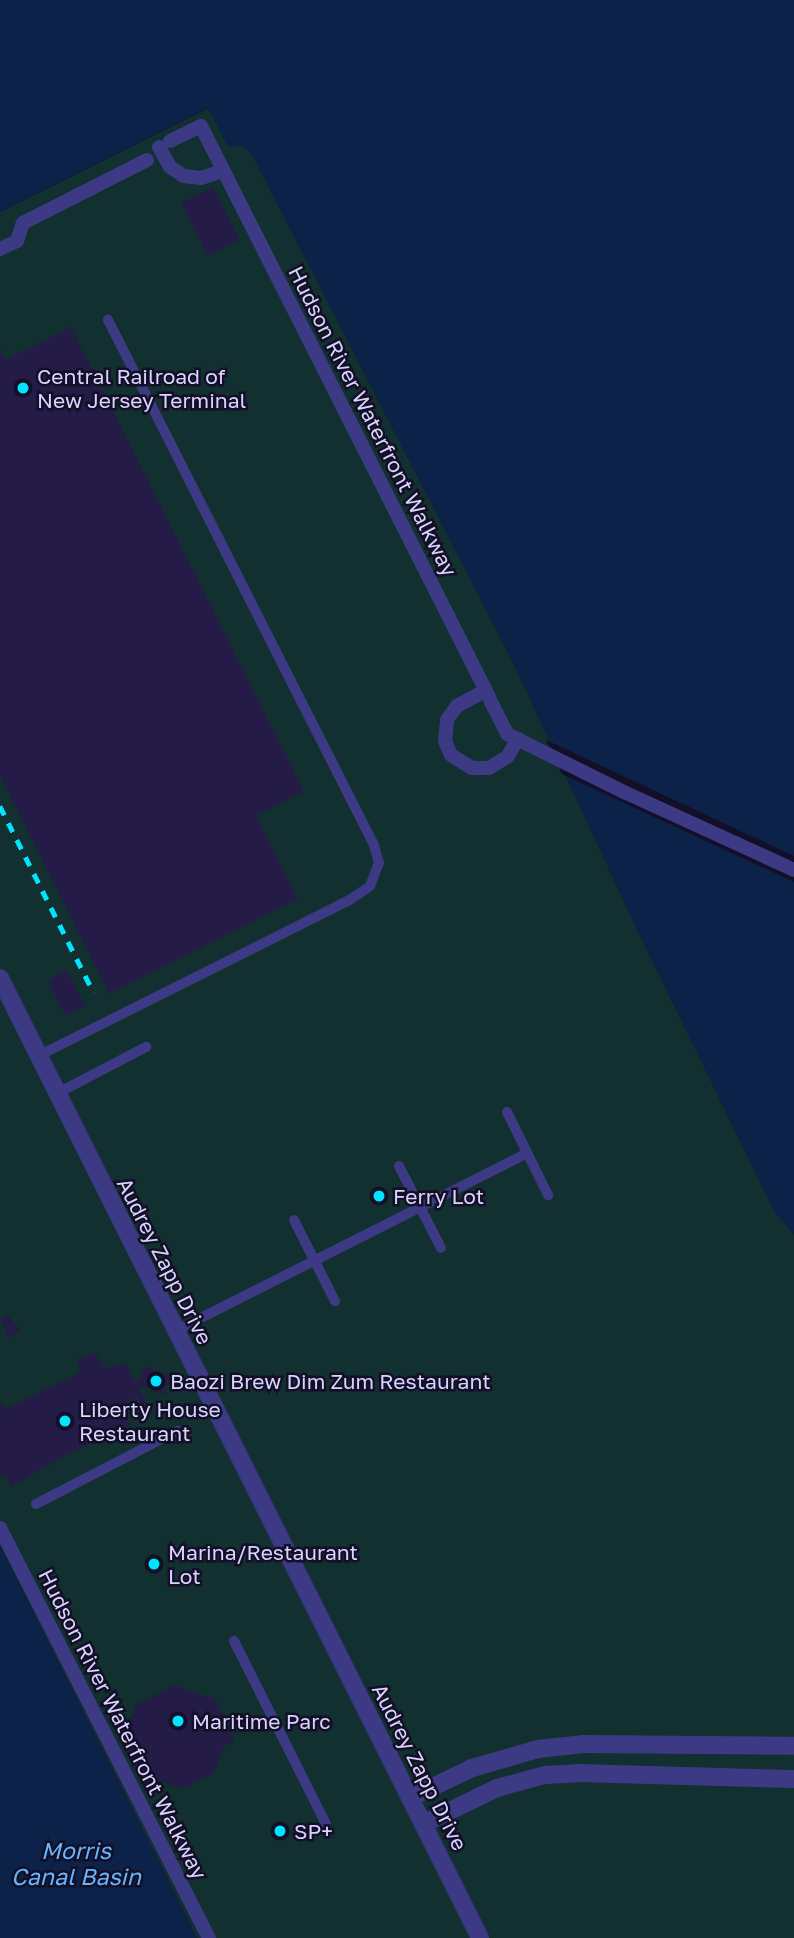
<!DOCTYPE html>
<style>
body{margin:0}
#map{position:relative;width:794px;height:1938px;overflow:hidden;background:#130f26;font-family:"Golos Text",sans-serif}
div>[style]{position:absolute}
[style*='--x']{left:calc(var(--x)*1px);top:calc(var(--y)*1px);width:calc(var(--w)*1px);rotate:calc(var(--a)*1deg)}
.green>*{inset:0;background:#12302f}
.water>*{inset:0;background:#0c2248}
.pier>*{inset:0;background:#130f26}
.building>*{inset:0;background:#241b47;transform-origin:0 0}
.service>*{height:10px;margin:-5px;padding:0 5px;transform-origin:5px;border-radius:5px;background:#3d3a85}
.pedestrian>*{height:14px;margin:-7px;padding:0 7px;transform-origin:7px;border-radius:7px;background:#3d3a85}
.minor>*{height:18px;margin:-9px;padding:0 9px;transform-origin:9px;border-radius:9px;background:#3d3a85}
.rail>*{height:4.5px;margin-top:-2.25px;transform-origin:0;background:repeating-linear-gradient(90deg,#00e5ff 0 10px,transparent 0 19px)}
.dots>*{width:19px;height:19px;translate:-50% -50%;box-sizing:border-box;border:4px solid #130f26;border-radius:50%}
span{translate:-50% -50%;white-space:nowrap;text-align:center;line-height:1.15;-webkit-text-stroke:5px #130f26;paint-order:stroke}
.poi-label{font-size:21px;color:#d9d4ff}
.left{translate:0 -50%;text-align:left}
.street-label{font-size:21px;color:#d9d4ff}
.water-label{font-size:23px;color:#62b6ff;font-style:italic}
</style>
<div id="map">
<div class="green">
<div style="clip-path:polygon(209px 108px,228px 146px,243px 146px,252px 154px,513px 662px,636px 927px,775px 1212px,794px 1234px,794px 1938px,197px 1938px,0 1546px,0 212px)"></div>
</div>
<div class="water">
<div style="clip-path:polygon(0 0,794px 0,794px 1234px,775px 1212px,636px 927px,513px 662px,252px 154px,243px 146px,228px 146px,208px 108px,0 212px)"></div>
<div style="clip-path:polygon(0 1546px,197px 1938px,0 1938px)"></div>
</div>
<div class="pier">
<div style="clip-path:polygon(546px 740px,794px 856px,794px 882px,562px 774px)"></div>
</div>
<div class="building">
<div style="left:213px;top:187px;width:59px;height:36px;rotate:63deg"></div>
<div style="clip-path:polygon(71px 327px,304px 791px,256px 815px,298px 899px,109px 994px,0 776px,0 350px,5px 360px)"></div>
<div style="left:67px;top:970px;width:40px;height:22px;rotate:63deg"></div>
<div style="clip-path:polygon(8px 1315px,20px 1331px,8px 1337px,1px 1318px)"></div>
<div style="clip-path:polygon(95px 1352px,105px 1369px,126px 1363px,137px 1384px,146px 1366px,171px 1378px,163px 1395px,144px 1386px,139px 1389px,152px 1413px,146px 1416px,137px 1397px,119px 1406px,131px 1425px,68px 1454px,11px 1486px,6px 1475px,0 1478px,0 1402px,5px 1409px,81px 1372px,76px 1360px)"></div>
<div style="clip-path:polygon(174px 1686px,215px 1699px,234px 1738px,232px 1745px,225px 1743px,215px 1772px,183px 1789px,154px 1778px,150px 1787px,142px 1783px,122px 1745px,136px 1705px)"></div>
</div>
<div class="service">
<div style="--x:38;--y:1056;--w:350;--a:-26.6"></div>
<div style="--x:351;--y:899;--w:23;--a:-34"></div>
<div style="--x:370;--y:886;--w:25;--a:-69"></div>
<div style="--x:379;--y:863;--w:19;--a:-106"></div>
<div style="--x:374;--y:845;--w:589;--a:-116.87"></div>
<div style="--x:56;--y:1094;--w:102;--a:-27.6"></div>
<div style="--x:507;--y:1112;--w:93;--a:63.7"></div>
<div style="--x:399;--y:1166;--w:92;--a:62.9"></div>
<div style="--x:294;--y:1220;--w:91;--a:63.2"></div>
<div style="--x:175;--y:1331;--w:394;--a:-26.8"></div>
<div style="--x:36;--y:1504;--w:159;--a:-27.4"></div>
<div style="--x:234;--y:1641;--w:205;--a:63.3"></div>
</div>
<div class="pedestrian">
<div style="--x:170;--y:141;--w:34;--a:-26"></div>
<div style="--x:201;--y:126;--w:640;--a:63.23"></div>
<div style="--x:159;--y:147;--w:23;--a:61"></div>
<div style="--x:170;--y:167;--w:17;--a:33"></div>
<div style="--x:184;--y:176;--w:17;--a:7"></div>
<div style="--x:201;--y:178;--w:23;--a:-18"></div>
<div style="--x:0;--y:249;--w:19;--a:-25"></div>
<div style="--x:17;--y:241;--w:19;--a:-72"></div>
<div style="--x:23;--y:223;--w:139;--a:-26.9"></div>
<div style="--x:485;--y:691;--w:32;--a:152"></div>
<div style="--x:457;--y:706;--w:17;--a:126"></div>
<div style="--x:447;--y:720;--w:21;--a:95"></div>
<div style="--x:445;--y:741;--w:15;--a:67"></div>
<div style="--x:451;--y:755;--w:25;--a:32"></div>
<div style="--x:472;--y:768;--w:17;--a:0"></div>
<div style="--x:489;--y:768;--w:22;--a:-32"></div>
<div style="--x:508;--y:756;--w:20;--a:-60"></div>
<div style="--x:491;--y:702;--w:36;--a:63"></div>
<div style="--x:507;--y:734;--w:131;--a:26.4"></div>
<div style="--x:624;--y:792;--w:187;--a:24.6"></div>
<div style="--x:0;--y:1528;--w:460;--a:63"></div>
</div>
<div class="minor">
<div style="--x:0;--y:978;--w:1073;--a:63.43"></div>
<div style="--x:410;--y:1798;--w:69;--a:-25.8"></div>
<div style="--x:472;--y:1768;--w:69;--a:-16.1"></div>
<div style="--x:538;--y:1749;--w:46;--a:-6.2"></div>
<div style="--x:584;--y:1744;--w:210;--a:0.5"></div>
<div style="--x:423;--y:1824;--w:82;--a:-25.9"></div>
<div style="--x:497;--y:1788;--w:50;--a:-15.2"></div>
<div style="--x:545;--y:1775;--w:33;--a:-3"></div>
<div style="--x:578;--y:1773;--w:216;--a:1.6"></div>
</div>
<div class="rail">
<div style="--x:0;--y:806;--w:209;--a:63.3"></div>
</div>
<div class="dots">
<div style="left:23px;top:388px;background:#00e5ff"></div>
<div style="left:379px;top:1196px;background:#00e5ff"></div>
<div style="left:156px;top:1381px;background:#00e5ff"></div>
<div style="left:65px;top:1421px;background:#00e5ff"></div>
<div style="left:154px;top:1564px;background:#00e5ff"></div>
<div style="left:178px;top:1721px;background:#00e5ff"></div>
<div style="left:280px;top:1831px;background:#00e5ff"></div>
</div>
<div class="poi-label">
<span class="left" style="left:37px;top:388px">Central Railroad of<br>New Jersey Terminal</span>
<span class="left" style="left:393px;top:1196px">Ferry Lot</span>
<span class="left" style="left:170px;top:1381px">Baozi Brew Dim Zum Restaurant</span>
<span class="left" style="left:79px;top:1421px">Liberty House<br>Restaurant</span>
<span class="left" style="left:168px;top:1564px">Marina/Restaurant<br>Lot</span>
<span class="left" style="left:192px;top:1721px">Maritime Parc</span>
<span class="left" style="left:294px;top:1831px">SP+</span>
</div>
<div class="street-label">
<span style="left:373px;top:421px;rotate:63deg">Hudson River Waterfront Walkway</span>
<span style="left:165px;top:1261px;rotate:63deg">Audrey Zapp Drive</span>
<span style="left:123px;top:1724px;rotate:63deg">Hudson River Waterfront Walkway</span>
<span style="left:420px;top:1767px;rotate:63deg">Audrey Zapp Drive</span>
</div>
<div class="water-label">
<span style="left:76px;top:1863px">Morris<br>Canal Basin</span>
</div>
</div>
